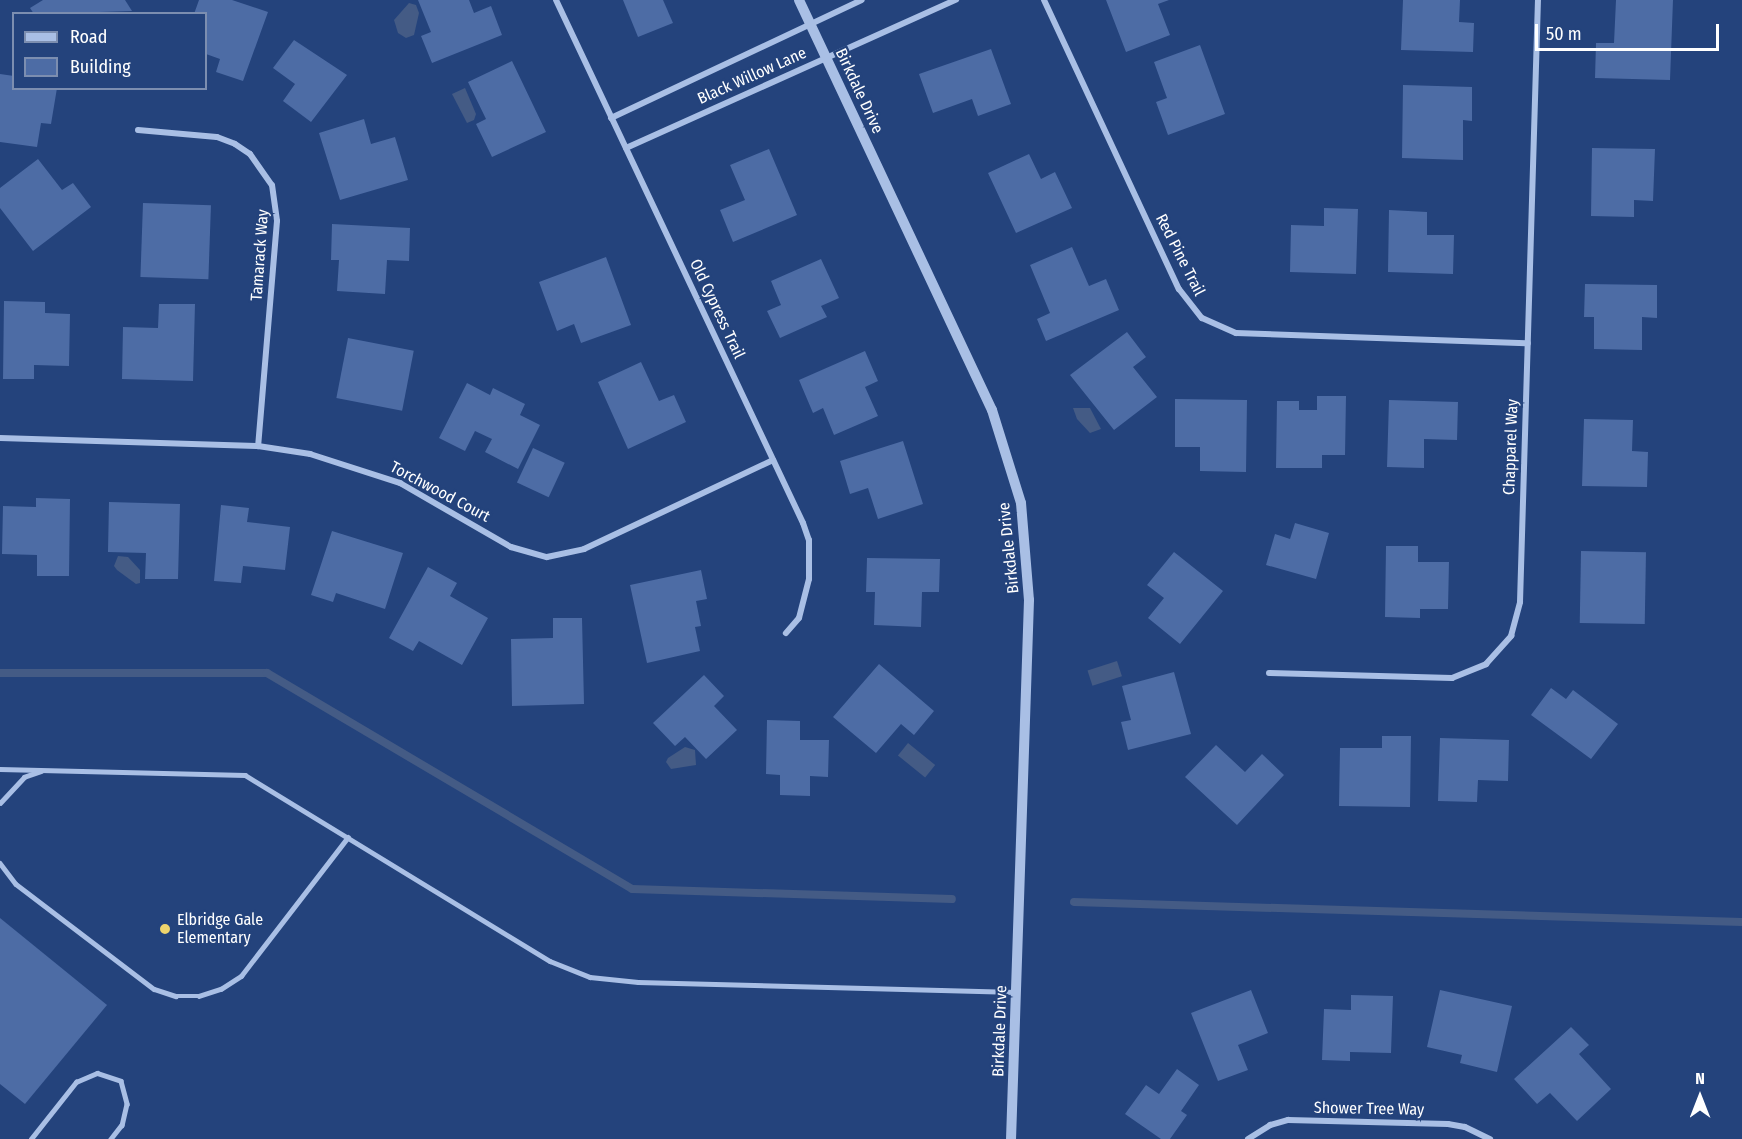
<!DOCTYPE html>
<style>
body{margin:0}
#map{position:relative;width:1742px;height:1139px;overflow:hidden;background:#24437c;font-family:"Fira Sans Condensed",sans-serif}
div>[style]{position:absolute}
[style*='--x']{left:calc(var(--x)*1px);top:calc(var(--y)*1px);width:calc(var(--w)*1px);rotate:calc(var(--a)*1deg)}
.water>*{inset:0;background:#445b85;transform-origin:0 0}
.stream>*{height:8px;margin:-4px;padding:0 4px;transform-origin:4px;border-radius:4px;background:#445b85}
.building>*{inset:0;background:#4d6ca5;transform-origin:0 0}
.service>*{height:4.5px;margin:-2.25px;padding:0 2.25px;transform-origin:2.25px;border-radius:2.25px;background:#a9bfe5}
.minor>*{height:6px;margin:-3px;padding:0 3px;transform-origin:3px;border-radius:3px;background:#a9bfe5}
.tertiary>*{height:10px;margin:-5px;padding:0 5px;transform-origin:5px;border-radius:5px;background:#a9bfe5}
.dots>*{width:16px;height:16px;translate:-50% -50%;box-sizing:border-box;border:3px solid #24437c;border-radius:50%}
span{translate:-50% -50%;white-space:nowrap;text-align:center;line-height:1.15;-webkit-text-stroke:4.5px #24437c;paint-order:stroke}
.street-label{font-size:16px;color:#fff}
.poi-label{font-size:16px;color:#fff}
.left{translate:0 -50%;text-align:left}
.legend{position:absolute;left:12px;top:12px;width:195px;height:78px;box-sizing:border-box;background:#24437c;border:2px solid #7c8eb0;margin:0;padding:8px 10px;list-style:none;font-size:18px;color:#fff}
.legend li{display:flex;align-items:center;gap:12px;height:30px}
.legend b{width:30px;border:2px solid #7c8eb0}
.north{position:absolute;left:1670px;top:1067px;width:60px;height:60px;-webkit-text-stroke:4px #24437c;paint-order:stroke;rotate:0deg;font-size:16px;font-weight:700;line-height:24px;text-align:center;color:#fff}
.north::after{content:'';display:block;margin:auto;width:21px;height:27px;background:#fff;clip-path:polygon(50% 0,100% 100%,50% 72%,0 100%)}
.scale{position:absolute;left:1535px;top:24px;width:184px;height:27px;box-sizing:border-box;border:3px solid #fff;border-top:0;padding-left:8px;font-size:18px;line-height:21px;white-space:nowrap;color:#fff;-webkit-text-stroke:4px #24437c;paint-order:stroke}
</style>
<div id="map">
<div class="water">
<div style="clip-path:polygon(409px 3px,416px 5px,419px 13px,414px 35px,406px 38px,398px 33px,394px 20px)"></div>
<div style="clip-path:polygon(465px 88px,476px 114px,474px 120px,467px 123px,452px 94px)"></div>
<div style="clip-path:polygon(1073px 408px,1090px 408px,1101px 429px,1090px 433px,1077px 419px)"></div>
<div style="clip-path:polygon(118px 556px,128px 557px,140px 570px,140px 583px,136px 584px,117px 570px,114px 566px)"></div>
<div style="left:1117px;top:661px;width:16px;height:31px;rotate:72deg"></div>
<div style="left:908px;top:743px;width:35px;height:16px;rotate:39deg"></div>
<div style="clip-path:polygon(685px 747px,695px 750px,696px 765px,671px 769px,666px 762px,668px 758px)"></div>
</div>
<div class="stream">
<div style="--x:0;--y:673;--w:267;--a:0"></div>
<div style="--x:267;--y:673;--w:424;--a:30.6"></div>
<div style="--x:632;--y:889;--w:320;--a:1.8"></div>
<div style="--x:1074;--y:902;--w:668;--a:1.71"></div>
</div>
<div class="building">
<div style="clip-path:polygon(43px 0,125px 0,132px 11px,34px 14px,30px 8px)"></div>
<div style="clip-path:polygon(199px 0,232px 0,268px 12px,243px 81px,216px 72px,220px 59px,206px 54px,206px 14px,194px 14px)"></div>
<div style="clip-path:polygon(418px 0,469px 0,474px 13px,491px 6px,502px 35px,432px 63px,421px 36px,431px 32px)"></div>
<div style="clip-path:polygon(623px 0,663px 0,673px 23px,638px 37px)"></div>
<div style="clip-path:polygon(1106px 0,1169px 0,1158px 4px,1170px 35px,1126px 52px)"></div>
<div style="clip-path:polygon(1403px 0,1460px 0,1459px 22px,1474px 23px,1473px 52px,1401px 50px)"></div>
<div style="clip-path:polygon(1616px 0,1673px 0,1670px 80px,1595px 78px,1596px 43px,1614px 43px)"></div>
<div style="clip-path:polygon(294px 40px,347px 75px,311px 122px,283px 101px,295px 84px,273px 68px)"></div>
<div style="clip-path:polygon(1200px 45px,1225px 114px,1168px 135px,1156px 102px,1167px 98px,1154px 62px)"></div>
<div style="clip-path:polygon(991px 49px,1011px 104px,978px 116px,972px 99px,933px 113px,919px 74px)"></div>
<div style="clip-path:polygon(512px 61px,546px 132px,492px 157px,476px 124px,486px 119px,468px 82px)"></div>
<div style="clip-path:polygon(0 74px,14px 76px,14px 88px,57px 88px,51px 124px,41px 123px,37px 147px,0 142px)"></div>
<div style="clip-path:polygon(1403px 85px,1472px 87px,1472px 121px,1463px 120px,1463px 160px,1402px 158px)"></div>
<div style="clip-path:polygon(364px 119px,371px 144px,395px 137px,408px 180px,340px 200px,319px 133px)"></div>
<div style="clip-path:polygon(1592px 148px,1655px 149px,1653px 201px,1634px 200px,1634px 217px,1591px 216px)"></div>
<div style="clip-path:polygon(769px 149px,797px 215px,733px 242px,720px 210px,745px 200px,730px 165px)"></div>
<div style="clip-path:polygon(1029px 154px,1041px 179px,1055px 172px,1072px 208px,1016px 233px,988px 173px)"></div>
<div style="clip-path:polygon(38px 159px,62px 190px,73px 183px,91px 207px,33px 251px,0 208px,0 188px)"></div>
<div style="left:143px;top:203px;width:68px;height:74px;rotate:2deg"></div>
<div style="clip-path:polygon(1324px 208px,1358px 209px,1356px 274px,1290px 272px,1291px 225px,1324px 226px)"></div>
<div style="clip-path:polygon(1389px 210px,1427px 212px,1427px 235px,1454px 235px,1453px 274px,1388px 272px)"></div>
<div style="clip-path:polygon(332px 224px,410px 228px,409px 261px,387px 260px,385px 294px,337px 291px,339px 260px,331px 260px)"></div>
<div style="clip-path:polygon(1072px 247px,1089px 286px,1106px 279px,1119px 310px,1046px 341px,1037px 319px,1050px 313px,1030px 265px)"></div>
<div style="clip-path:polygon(606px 257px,631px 325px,581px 343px,574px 324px,557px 331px,539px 282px)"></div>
<div style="clip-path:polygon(821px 259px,839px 298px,821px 306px,827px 317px,780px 338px,767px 311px,781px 305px,771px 281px)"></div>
<div style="clip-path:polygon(1585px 284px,1657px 285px,1657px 318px,1642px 317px,1642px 350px,1594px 349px,1594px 317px,1584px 317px)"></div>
<div style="clip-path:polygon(4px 301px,45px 302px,45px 313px,70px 314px,69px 366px,34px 365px,34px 379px,3px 379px)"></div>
<div style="clip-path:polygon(159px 304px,195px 304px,193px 381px,122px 379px,123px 327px,158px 328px)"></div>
<div style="clip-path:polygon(1127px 332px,1146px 357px,1133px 367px,1157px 397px,1114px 430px,1070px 375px)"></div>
<div style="left:348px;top:338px;width:67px;height:61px;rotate:11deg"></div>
<div style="clip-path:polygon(865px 351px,878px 381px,865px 387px,878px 416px,834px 435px,823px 408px,813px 413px,799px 380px)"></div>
<div style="clip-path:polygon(641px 362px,659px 401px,674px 395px,686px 422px,628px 449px,598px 382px)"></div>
<div style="clip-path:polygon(467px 383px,490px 395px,493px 388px,525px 404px,520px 415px,540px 425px,518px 469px,485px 452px,492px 439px,475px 431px,465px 451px,439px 438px)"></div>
<div style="clip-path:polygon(1317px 396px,1346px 396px,1345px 455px,1322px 455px,1322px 468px,1276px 468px,1277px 401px,1299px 401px,1299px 410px,1317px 410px)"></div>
<div style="clip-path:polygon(1175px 399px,1247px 400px,1246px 472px,1200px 471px,1200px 447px,1175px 447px)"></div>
<div style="clip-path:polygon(1389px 400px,1458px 402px,1457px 440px,1424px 439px,1424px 468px,1387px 467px)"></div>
<div style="clip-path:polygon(1584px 419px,1633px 420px,1632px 451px,1648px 452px,1647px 487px,1582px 486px)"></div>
<div style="clip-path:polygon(903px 441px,923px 504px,878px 519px,868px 488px,850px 494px,840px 461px)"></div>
<div style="left:533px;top:448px;width:35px;height:38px;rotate:25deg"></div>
<div style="clip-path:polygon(36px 498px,70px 499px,69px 576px,37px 576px,37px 555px,2px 554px,3px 506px,36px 507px)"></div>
<div style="clip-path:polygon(109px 502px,180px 504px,178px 579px,145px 579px,146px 553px,108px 552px)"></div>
<div style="clip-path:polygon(221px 505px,249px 508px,247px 522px,290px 527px,285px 570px,243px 566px,241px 583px,214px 581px)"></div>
<div style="clip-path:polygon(1295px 523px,1329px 533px,1316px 579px,1266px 565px,1275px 534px,1290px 539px)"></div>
<div style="clip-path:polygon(332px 531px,403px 553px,385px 609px,336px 593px,333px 602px,311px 595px)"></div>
<div style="clip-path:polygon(1386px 546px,1418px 546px,1418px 562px,1449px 562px,1448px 609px,1420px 609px,1420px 618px,1385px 617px)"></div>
<div style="left:1581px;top:551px;width:65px;height:72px;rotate:1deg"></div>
<div style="clip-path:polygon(1174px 552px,1223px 591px,1180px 644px,1148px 618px,1164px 598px,1147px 585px)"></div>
<div style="clip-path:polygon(867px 558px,940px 559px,939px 592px,922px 592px,921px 627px,874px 625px,875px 592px,866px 592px)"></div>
<div style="clip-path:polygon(428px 567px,457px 583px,450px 596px,488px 618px,462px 665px,419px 641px,413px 651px,389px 638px)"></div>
<div style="clip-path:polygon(701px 570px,707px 599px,696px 601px,701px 626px,695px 627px,700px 651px,647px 663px,630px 585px)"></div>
<div style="clip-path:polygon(553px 618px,582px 618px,584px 704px,512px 706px,511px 639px,553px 638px)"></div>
<div style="clip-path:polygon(879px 664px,934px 711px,914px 735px,901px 724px,876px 753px,833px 717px)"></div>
<div style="clip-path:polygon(1174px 672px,1191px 734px,1128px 750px,1121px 722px,1131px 720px,1122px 686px)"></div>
<div style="clip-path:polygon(704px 675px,724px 696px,714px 706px,737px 730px,706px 759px,685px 737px,675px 746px,653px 723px)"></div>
<div style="clip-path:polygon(1551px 688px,1566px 699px,1573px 690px,1618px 724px,1591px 759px,1531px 715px)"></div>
<div style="clip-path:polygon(767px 720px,800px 721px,800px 740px,829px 740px,828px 777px,810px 776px,810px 796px,780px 795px,780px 775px,766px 774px)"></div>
<div style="clip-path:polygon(1382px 736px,1411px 736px,1410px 807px,1339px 806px,1340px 748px,1382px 748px)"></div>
<div style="clip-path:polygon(1440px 738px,1509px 740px,1508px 781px,1478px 780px,1477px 802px,1438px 801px)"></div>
<div style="clip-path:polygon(1216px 745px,1245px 772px,1262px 754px,1284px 775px,1237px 825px,1185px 777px)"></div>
<div style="clip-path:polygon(0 918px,107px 1005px,25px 1104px,0 1084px)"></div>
<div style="clip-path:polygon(1251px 990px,1268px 1033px,1238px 1045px,1248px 1070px,1218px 1081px,1191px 1013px)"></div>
<div style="clip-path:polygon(1440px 990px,1512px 1006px,1497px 1072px,1460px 1063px,1462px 1055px,1427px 1047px)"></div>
<div style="clip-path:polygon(1351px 995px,1393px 996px,1391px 1053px,1350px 1052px,1350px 1061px,1322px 1060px,1324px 1009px,1351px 1010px)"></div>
<div style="clip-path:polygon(1571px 1027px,1589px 1045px,1579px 1054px,1611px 1089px,1577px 1121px,1550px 1093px,1537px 1104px,1514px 1079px)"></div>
<div style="clip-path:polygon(1177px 1069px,1199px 1085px,1181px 1111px,1187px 1115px,1170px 1139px,1161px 1139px,1125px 1114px,1146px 1085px,1159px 1094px)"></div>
</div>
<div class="service">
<div style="--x:0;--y:769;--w:245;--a:1.4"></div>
<div style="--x:245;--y:775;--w:357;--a:31.4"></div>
<div style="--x:550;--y:961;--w:43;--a:21.8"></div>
<div style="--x:590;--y:977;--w:48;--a:5.9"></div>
<div style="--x:638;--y:982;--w:378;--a:1.5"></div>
<div style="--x:0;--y:803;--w:35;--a:-47"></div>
<div style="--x:24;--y:777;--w:18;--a:-19"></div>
<div style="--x:0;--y:863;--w:26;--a:53"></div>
<div style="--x:16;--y:884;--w:173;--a:37.3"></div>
<div style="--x:154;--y:989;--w:23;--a:18"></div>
<div style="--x:176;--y:996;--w:23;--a:0"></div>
<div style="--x:199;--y:996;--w:23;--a:-18"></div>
<div style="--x:221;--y:989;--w:24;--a:-33"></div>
<div style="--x:241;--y:976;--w:175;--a:-52.4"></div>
<div style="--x:31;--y:1139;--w:73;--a:-51.7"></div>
<div style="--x:76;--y:1082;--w:23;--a:-23"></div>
<div style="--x:97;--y:1073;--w:25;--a:18"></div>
<div style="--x:121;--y:1081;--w:24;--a:75"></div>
<div style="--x:127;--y:1104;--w:22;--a:103"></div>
<div style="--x:122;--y:1125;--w:18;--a:128"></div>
</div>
<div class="minor">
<div style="--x:556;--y:0;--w:578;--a:64.72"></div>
<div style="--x:803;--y:523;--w:18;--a:71"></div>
<div style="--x:809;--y:540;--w:39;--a:90"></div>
<div style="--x:809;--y:579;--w:40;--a:104.4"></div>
<div style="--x:799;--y:618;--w:20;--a:131"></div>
<div style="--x:1044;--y:0;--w:319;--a:65"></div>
<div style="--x:1179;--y:289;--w:37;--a:52"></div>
<div style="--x:1202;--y:318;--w:37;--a:24"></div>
<div style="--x:1236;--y:333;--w:292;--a:2"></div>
<div style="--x:611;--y:118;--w:277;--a:-25.2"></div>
<div style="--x:138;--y:130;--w:79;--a:5.1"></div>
<div style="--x:217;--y:137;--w:19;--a:21"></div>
<div style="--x:235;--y:144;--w:18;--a:34"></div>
<div style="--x:250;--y:154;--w:38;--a:55"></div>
<div style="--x:272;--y:185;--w:36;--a:82"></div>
<div style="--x:277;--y:221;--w:226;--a:94.8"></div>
<div style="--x:626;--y:148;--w:362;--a:-24.2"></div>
<div style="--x:0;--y:438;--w:258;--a:1.8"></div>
<div style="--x:258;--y:446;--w:53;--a:8.7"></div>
<div style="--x:310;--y:454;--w:95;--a:17.9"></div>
<div style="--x:400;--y:483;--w:128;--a:30"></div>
<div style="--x:511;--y:547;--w:37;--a:16"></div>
<div style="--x:547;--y:557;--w:38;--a:-12"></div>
<div style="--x:584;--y:549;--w:209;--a:-25.2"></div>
<div style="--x:1269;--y:673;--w:183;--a:1.6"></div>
<div style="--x:1452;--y:678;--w:37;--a:-22"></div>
<div style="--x:1486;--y:664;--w:38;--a:-48"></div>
<div style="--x:1511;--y:636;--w:35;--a:-75"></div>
<div style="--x:1520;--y:602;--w:602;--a:-88.29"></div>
<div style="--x:1248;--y:1139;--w:26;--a:-32"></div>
<div style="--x:1270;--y:1125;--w:19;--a:-16"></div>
<div style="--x:1288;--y:1120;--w:160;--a:1.4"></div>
<div style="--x:1448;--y:1124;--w:17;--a:10"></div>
<div style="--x:1465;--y:1127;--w:28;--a:26"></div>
</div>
<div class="tertiary">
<div style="--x:799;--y:0;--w:453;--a:64.8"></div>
<div style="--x:992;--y:410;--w:97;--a:72.7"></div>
<div style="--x:1021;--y:503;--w:97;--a:85.3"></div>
<div style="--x:1029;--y:600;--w:539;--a:91.91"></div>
</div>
<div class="dots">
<div style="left:165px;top:929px;background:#efd56d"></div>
</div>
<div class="street-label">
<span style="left:752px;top:76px;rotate:-24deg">Black Willow Lane</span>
<span style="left:859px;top:91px;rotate:65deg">Birkdale Drive</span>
<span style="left:260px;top:255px;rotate:-86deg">Tamarack Way</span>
<span style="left:1180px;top:255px;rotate:63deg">Red Pine Trail</span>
<span style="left:717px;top:309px;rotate:65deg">Old Cypress Trail</span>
<span style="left:1511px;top:447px;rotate:-88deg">Chapparel Way</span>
<span style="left:440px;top:492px;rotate:28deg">Torchwood Court</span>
<span style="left:1009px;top:548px;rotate:-96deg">Birkdale Drive</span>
<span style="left:1000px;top:1031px;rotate:-88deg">Birkdale Drive</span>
<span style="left:1369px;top:1109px;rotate:1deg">Shower Tree Way</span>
</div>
<div class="poi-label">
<span class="left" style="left:177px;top:929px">Elbridge Gale<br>Elementary</span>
</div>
<ul class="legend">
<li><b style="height:8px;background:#a9bfe5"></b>Road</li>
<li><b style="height:16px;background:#4d6ca5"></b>Building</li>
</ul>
<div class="north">N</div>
<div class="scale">50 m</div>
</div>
